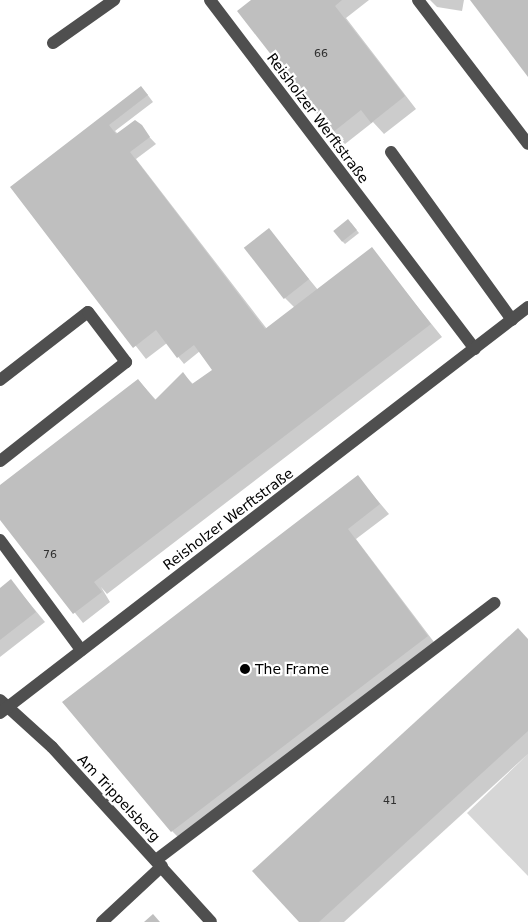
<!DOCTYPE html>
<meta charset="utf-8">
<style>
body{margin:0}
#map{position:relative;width:528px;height:922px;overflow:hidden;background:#fff;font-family:"DejaVu Sans",sans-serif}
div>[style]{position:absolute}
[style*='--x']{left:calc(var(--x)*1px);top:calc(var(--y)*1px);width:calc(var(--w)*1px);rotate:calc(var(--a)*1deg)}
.green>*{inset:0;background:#d6d6d6}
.shadow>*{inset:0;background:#0003}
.building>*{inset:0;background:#bfbfbf;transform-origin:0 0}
.minor>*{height:12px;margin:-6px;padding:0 6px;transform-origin:6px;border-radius:6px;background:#4f4f4f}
.dots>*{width:14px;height:14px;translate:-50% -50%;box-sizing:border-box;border:2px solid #fff;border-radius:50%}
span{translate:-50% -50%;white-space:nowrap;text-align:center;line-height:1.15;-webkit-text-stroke:4.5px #fff;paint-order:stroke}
.number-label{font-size:11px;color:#303030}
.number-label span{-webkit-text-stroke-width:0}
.street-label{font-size:14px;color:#000}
.poi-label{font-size:14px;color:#000}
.left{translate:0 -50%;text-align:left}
</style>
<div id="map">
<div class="green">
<div style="clip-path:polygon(528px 754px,528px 876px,467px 813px)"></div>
</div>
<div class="shadow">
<div style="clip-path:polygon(253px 0,369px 0,346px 18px,416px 109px,384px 134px,373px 122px,345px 144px,333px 132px)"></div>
<div style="clip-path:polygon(430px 0,464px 0,462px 11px,437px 7px)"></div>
<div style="clip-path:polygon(147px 94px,153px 102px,115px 131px,118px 134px,141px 128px,156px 144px,136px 159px,267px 329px,295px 308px,285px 298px,269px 230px,318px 290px,371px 249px,442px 337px,107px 594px,101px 587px,110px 602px,83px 623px,0 518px,0 486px,138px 380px,156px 400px,183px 374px,194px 385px,214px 370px,200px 351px,184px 364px,167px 343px,146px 359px,12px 187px)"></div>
<div style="clip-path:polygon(351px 223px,359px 233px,345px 244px,342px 241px)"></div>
<div style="clip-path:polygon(357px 476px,389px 514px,356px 539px,437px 646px,181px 840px,172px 831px)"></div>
<div style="clip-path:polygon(11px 581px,45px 622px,0 657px,0 589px)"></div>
<div style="clip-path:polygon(528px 640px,528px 754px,344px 922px,300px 922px)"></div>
</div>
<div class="building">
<div style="clip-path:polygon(251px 0,342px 0,335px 6px,405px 96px,371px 123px,361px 110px,332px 133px,237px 11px)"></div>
<div style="clip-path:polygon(470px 0,528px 0,528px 77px)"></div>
<div style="clip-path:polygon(141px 86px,148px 95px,109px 125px,116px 134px,135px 120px,142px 125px,150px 137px,130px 152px,265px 329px,372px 247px,431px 324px,94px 582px,102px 592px,73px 614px,0 520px,0 485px,138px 379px,155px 400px,183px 372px,192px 384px,212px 370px,194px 345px,177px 358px,156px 330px,133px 348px,10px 187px)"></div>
<div style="left:348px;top:219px;width:14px;height:19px;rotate:51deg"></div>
<div style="left:269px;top:228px;width:65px;height:32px;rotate:52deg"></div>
<div style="clip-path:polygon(358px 475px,380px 504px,348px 529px,428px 636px,171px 832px,62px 702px)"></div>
<div style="clip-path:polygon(11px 579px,36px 612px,0 640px,0 588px)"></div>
<div style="clip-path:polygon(518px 628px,528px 639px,528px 731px,319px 922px,299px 922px,252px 871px)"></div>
<div style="clip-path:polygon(153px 914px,160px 922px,144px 922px)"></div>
</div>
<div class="minor">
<div style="--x:210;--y:0;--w:438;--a:52.8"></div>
<div style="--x:418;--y:0;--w:181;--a:52.6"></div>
<div style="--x:53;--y:43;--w:75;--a:-35.2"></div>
<div style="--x:391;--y:152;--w:207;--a:54.2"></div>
<div style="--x:0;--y:380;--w:111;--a:-37.7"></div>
<div style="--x:88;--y:312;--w:63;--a:52.8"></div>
<div style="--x:126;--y:362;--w:160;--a:141.8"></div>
<div style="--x:0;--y:540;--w:137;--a:53.6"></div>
<div style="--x:0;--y:700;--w:70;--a:42.1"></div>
<div style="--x:52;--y:747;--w:236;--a:47.7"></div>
<div style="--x:0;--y:713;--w:666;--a:-37.56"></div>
<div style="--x:156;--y:860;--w:425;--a:-37.2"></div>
<div style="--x:102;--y:922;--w:82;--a:-43"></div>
</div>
<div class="dots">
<div style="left:245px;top:669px;background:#000"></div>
</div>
<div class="number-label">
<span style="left:321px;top:54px">66</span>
<span style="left:50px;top:555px">76</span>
<span style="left:390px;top:801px">41</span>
</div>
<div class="street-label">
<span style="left:318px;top:118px;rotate:53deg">Reisholzer Werftstraße</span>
<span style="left:228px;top:519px;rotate:-37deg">Reisholzer Werftstraße</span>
<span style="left:119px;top:798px;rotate:47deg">Am Trippelsberg</span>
</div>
<div class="poi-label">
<span class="left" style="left:255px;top:669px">The Frame</span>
</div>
</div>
